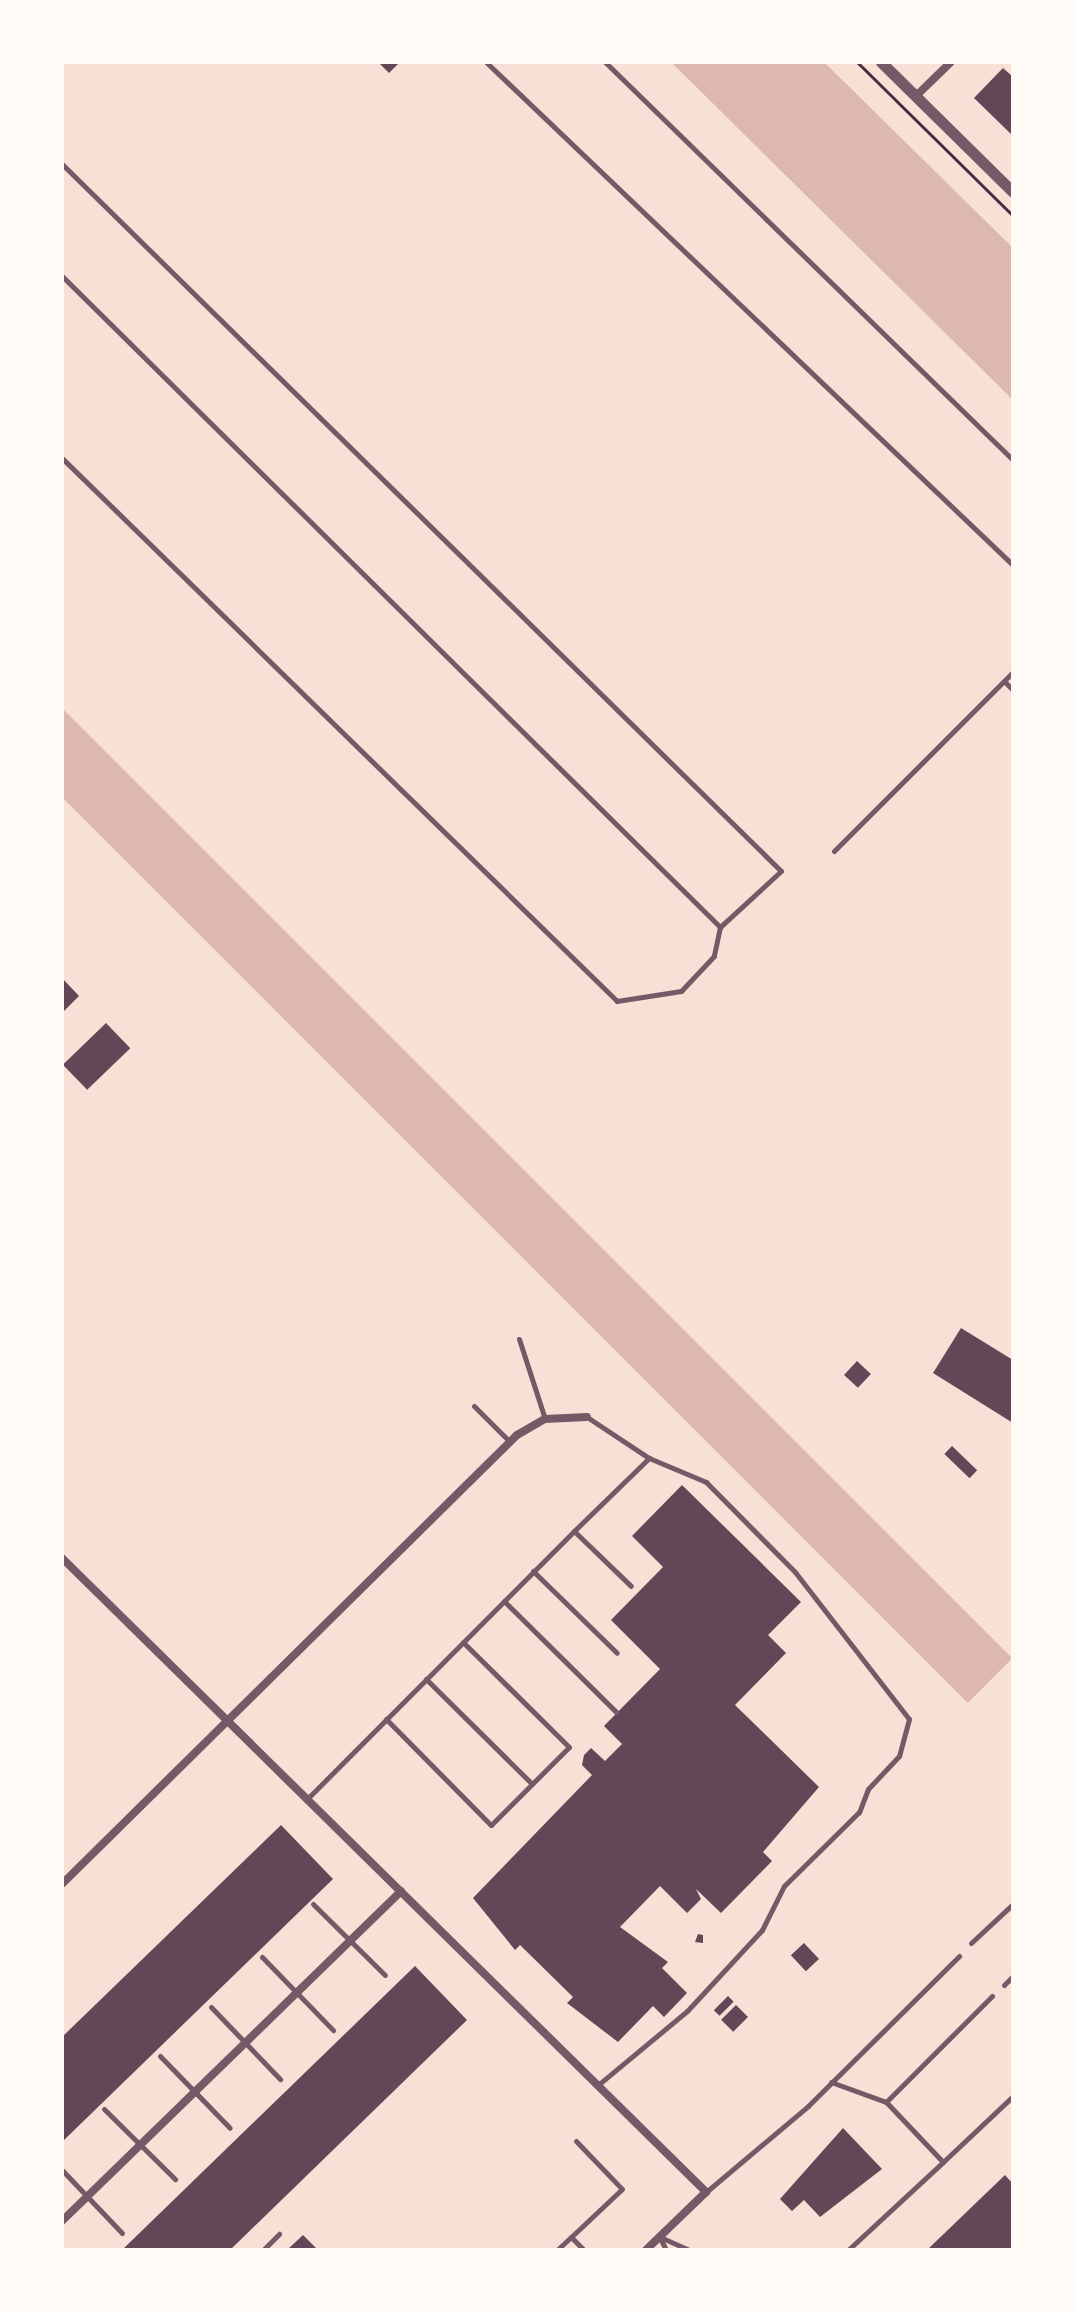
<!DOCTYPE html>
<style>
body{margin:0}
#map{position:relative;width:1075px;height:2312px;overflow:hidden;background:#f7e1d7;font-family:Inter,sans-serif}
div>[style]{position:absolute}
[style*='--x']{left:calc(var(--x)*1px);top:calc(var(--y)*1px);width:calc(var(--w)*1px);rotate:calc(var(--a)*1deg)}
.water>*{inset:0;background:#dcb8b0;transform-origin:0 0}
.building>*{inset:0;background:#644757;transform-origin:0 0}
.path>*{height:3px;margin:-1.5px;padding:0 1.5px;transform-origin:1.5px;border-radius:1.5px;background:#4a2c40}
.service>*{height:5px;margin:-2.5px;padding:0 2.5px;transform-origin:2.5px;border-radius:2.5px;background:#755966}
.minor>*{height:8px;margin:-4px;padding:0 4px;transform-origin:4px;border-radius:4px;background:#755966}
.tertiary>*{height:11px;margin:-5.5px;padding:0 5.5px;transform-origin:5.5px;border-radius:5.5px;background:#755966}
span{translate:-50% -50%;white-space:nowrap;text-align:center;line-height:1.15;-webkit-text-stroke:6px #fffaf5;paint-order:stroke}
.frame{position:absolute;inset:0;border:64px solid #fffaf5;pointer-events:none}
</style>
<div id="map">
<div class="water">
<div style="clip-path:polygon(671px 62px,824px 62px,1013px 248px,1013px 400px)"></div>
<div style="left:62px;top:708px;width:1344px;height:63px;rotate:45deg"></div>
</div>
<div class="building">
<div style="clip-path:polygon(378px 62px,400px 62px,389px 73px)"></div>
<div style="clip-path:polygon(1003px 68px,1013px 77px,1013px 136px,974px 98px)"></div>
<div style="clip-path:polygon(62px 978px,79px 996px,62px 1013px)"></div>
<div style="left:106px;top:1023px;width:35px;height:60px;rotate:46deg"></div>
<div style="clip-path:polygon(961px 1328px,1013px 1360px,1013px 1423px,933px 1373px)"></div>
<div style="left:857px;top:1361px;width:19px;height:19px;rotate:43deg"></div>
<div style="left:952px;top:1446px;width:35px;height:11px;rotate:44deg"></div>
<div style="clip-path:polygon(682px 1485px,801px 1602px,768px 1635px,786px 1653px,735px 1705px,819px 1787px,763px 1852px,772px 1861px,721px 1913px,696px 1889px,701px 1899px,687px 1913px,660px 1886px,620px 1927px,668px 1962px,662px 1968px,687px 1993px,664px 2017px,653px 2006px,618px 2042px,567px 2003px,573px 1997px,520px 1945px,515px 1950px,473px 1898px,592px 1775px,582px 1765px,584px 1755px,591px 1748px,605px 1761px,622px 1744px,604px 1726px,660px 1669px,611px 1620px,663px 1567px,632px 1536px)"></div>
<div style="clip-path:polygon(281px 1825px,333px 1879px,62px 2142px,62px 2037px)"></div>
<div style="clip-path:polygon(698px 1934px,703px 1935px,703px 1943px,695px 1942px)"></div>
<div style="left:804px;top:1943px;width:22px;height:18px;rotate:47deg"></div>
<div style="clip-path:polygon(415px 1966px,467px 2020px,230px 2250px,122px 2250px)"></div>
<div style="left:728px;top:1996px;width:8px;height:20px;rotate:45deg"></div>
<div style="left:736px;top:2005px;width:17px;height:21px;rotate:45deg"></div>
<div style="clip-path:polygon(843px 2128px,882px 2169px,820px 2217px,804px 2200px,792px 2211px,780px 2199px)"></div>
<div style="clip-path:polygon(1005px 2175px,1013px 2184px,1013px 2250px,927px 2250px)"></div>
<div style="clip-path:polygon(303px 2235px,318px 2250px,287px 2250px)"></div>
</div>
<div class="path">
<div style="--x:857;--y:62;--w:219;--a:44.6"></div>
</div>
<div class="service">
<div style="--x:486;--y:62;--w:729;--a:43.67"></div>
<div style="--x:605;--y:62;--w:570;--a:44.29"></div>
<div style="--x:62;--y:164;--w:1008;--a:44.52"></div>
<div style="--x:781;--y:871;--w:83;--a:137.4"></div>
<div style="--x:62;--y:276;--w:926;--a:44.69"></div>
<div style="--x:720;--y:927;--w:30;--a:102"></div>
<div style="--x:714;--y:956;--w:48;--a:133.3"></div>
<div style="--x:681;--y:991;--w:65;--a:171.1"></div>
<div style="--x:617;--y:1001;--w:776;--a:-135.63"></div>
<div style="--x:1004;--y:681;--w:13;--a:45"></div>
<div style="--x:834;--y:851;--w:253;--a:-45"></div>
<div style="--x:519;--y:1339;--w:84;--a:72"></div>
<div style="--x:474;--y:1406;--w:51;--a:45"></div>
<div style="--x:587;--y:1417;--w:74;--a:33.5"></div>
<div style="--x:649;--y:1458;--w:62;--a:22.8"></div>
<div style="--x:706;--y:1482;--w:127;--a:45.3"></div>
<div style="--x:795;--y:1572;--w:186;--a:52.2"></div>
<div style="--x:909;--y:1719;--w:38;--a:105"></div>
<div style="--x:899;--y:1756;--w:45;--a:133.2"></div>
<div style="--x:868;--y:1789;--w:25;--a:111"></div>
<div style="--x:859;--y:1812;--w:105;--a:135.4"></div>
<div style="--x:784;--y:1886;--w:49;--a:116.6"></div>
<div style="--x:762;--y:1930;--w:110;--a:132.8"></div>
<div style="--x:687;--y:2011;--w:116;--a:140.3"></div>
<div style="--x:574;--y:1531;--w:105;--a:-44.2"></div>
<div style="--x:533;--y:1571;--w:117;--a:44.3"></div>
<div style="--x:504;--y:1601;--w:158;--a:44.7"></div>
<div style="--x:426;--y:1679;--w:149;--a:44.7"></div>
<div style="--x:386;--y:1719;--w:149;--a:45.3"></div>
<div style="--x:491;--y:1825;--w:110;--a:-45"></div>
<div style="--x:569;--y:1747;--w:149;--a:-135.3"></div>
<div style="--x:307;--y:1799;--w:378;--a:-45.1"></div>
<div style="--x:574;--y:1531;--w:79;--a:44"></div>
<div style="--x:313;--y:1904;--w:101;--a:44.6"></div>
<div style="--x:971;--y:1943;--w:57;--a:-42.9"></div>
<div style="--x:262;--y:1957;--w:102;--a:45.8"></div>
<div style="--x:1004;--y:1985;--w:13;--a:-45"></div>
<div style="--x:211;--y:2007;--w:100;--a:46.2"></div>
<div style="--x:160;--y:2056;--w:100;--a:45.8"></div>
<div style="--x:831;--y:2082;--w:59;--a:20"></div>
<div style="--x:886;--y:2102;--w:150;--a:-45"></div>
<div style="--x:104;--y:2109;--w:100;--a:44.6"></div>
<div style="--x:576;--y:2141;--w:66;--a:46.2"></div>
<div style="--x:622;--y:2189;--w:70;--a:136.7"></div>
<div style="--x:571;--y:2237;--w:18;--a:45"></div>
<div style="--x:943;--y:2162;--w:96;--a:-43.3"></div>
<div style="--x:62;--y:2170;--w:87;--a:46.4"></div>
<div style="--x:706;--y:2192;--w:133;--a:-40.1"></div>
<div style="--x:808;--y:2106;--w:213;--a:-44.8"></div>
<div style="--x:660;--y:2237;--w:32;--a:24"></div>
<div style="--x:660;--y:2238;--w:13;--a:63"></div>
<div style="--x:263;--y:2250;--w:23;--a:-45"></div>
<div style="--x:557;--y:2250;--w:19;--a:-43"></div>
<div style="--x:848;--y:2250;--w:129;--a:-42.8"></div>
<div style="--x:943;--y:2162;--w:83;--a:-133.5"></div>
</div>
<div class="minor">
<div style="--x:915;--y:97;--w:50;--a:-44.2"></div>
<div style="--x:62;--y:1558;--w:904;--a:44.55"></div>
<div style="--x:706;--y:2192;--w:83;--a:136"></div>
<div style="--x:62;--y:1884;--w:639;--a:-44.62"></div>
<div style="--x:517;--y:1435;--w:32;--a:-30"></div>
<div style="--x:545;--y:1419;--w:42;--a:-2.7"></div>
<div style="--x:62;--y:2221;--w:473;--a:-44.2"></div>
</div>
<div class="tertiary">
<div style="--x:881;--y:62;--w:185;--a:44.6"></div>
</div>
<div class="frame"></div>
</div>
